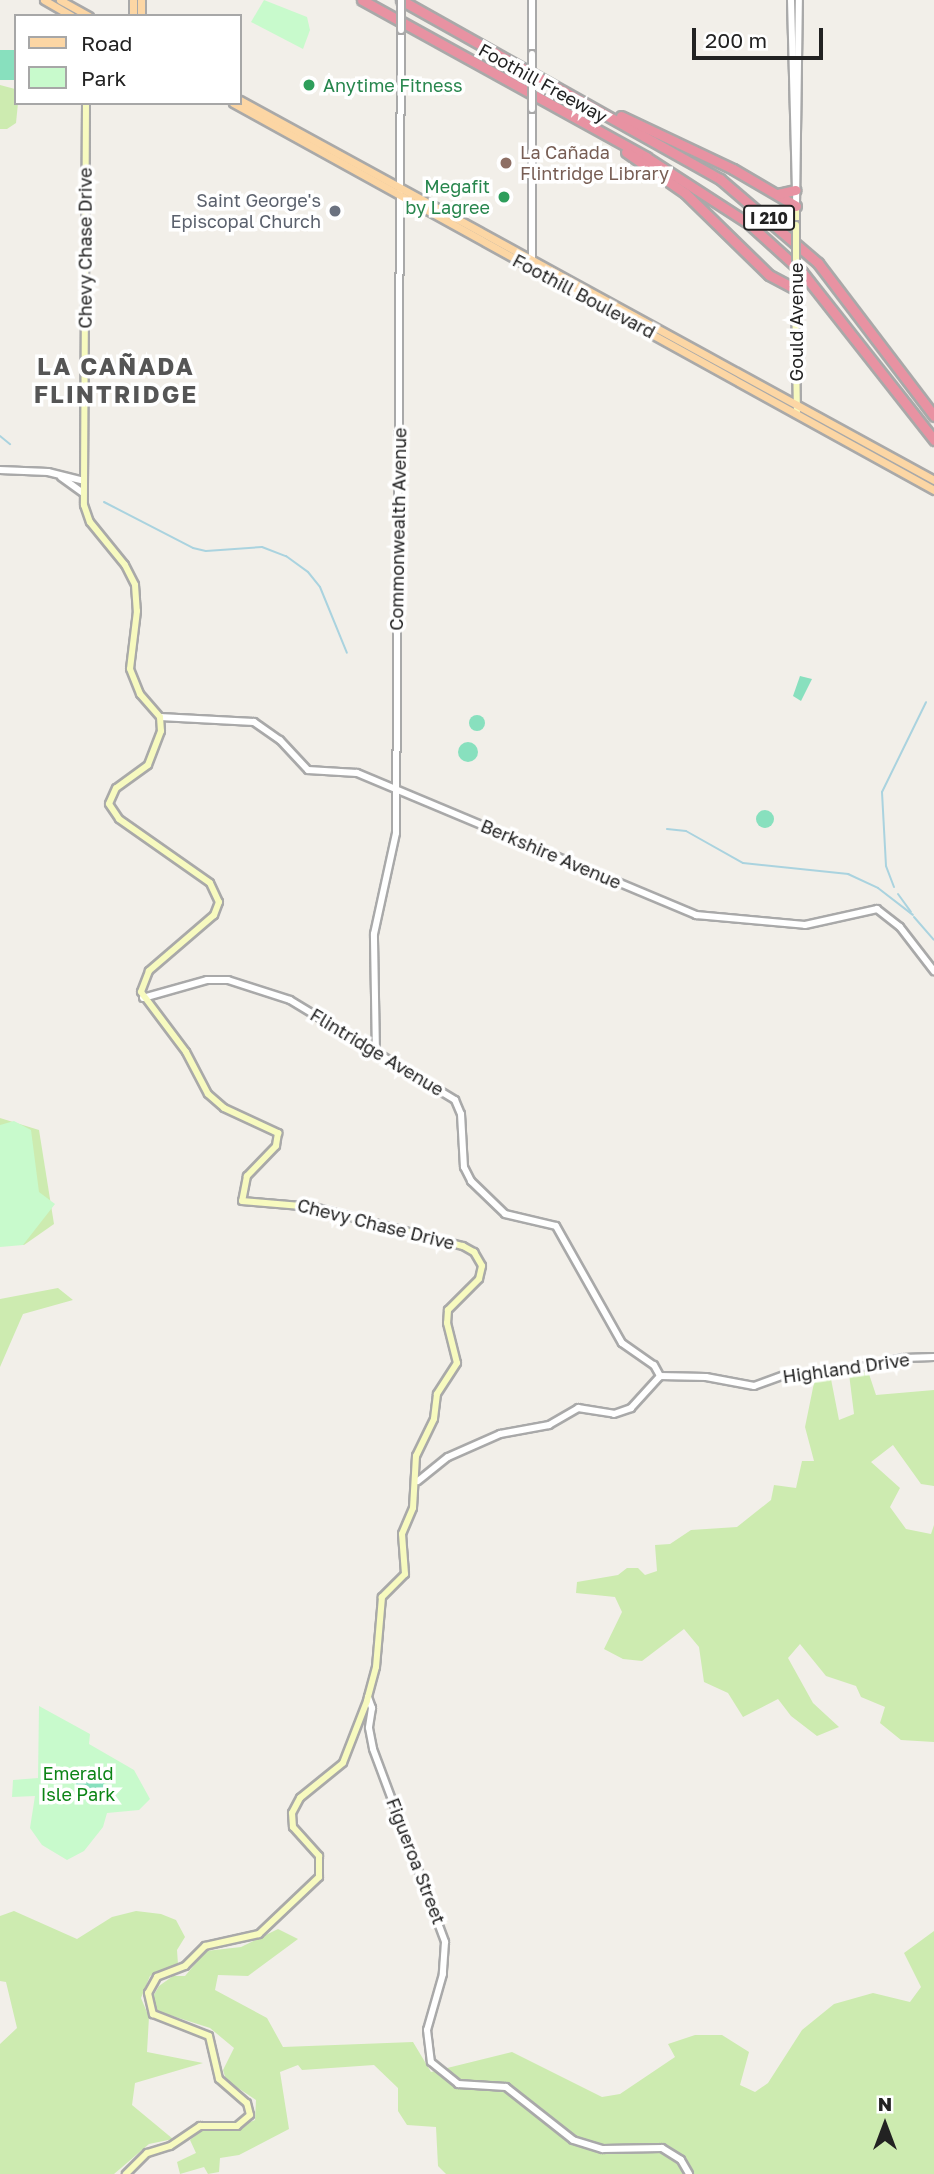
<!DOCTYPE html>
<meta charset="utf-8">
<style>
body{margin:0}
#map{position:relative;width:934px;height:2174px;overflow:hidden;background:#f2efe9;font-family:"Golos Text",sans-serif}
div>[style]{position:absolute}
[style*='--x']{left:calc(var(--x)*1px);top:calc(var(--y)*1px);width:calc(var(--w)*1px);rotate:calc(var(--a)*1deg)}
.grass>*{inset:0;background:#cdebb0}
.park>*{inset:0;background:#c8facc}
.pitch>*{inset:0;background:#88e0be;transform-origin:0 0}
.round{border-radius:50%}
.stream>*{height:2px;margin:-1px;padding:0 1px;transform-origin:1px;border-radius:1px;background:#aad3df}
.roads{filter:drop-shadow(2px 0 #a9a9a9) drop-shadow(-2px 0 #a9a9a9) drop-shadow(0 2px #a9a9a9) drop-shadow(0 -2px #a9a9a9)}
.tertiary>*{height:6px;margin:-3px;padding:0 3px;transform-origin:3px;border-radius:3px;background:#fff}
.secondary>*{height:6px;margin:-3px;padding:0 3px;transform-origin:3px;border-radius:3px;background:#f7fabf}
.primary>*{height:7px;margin:-3.5px;padding:0 3.5px;transform-origin:3.5px;border-radius:3.5px;background:#fcd6a4}
.motorway>*{height:9px;margin:-4.5px;padding:0 4.5px;transform-origin:4.5px;border-radius:4.5px;background:#e892a2}
.bridges{filter:drop-shadow(2px 0 #a9a9a9) drop-shadow(-2px 0 #a9a9a9) drop-shadow(0 2px #a9a9a9) drop-shadow(0 -2px #a9a9a9)}
.tertiary-bridge>*{height:6px;margin:-3px;padding:0 3px;transform-origin:3px;border-radius:3px;background:#fff}
.secondary-bridge>*{height:6px;margin:-3px;padding:0 3px;transform-origin:3px;border-radius:3px;background:#f7fabf}
.dots>*{width:19px;height:19px;translate:-50% -50%;box-sizing:border-box;border:4px solid #fff;border-radius:50%}
span{translate:-50% -50%;white-space:nowrap;text-align:center;line-height:1.15;-webkit-text-stroke:7px #fff;paint-order:stroke}
.shield-label span{padding:2px 5px;background:#fff;border:2px solid;border-radius:5px;-webkit-text-stroke-width:0}
.shield-label{font-size:16px;color:#222;font-weight:700}
.street-label{font-size:18px;color:#222}
.leisure-label{font-size:18px;color:#27864d}
.left{translate:0 -50%;text-align:left}
.right{translate:-100% -50%;text-align:right}
.education-label{font-size:18px;color:#785e54}
.worship-label{font-size:18px;color:#5b616d}
.park-label{font-size:18px;color:#0c8416}
.district-label{font-size:24px;color:#555;font-weight:700;letter-spacing:2px}
.legend{position:absolute;left:14px;top:14px;width:228px;height:91px;box-sizing:border-box;background:#fff;border:2px solid #a7a7a7;margin:0;padding:9px 12px;list-style:none;font-size:21px;color:#222}
.legend li{display:flex;align-items:center;gap:14px;height:35px}
.legend b{width:35px;border:2px solid #a7a7a7}
.north{position:absolute;left:850px;top:2090px;width:70px;height:70px;-webkit-text-stroke:5px #fff;paint-order:stroke;rotate:0deg;font-size:19px;font-weight:700;line-height:28px;text-align:center;color:#222}
.north::after{content:'';display:block;margin:auto;width:24px;height:32px;background:#222;clip-path:polygon(50% 0,100% 100%,50% 72%,0 100%)}
.scale{position:absolute;left:692px;top:28px;width:131px;height:32px;box-sizing:border-box;border:4px solid #222;border-top:0;padding-left:9px;font-size:21px;line-height:24px;white-space:nowrap;color:#222;-webkit-text-stroke:5px #fff;paint-order:stroke}
</style>
<div id="map">
<div class="grass">
<div style="clip-path:polygon(0 85px,15px 89px,18px 103px,16px 123px,7px 129px,0 129px)"></div>
<div style="clip-path:polygon(0 1118px,39px 1130px,54px 1224px,24px 1245px,0 1239px)"></div>
<div style="clip-path:polygon(58px 1288px,73px 1300px,23px 1314px,0 1367px,0 1299px)"></div>
<div style="clip-path:polygon(868px 1371px,876px 1395px,934px 1390px,934px 1486px,921px 1484px,893px 1445px,871px 1462px,900px 1488px,890px 1507px,906px 1529px,931px 1534px,934px 1525px,934px 1742px,901px 1740px,880px 1723px,885px 1707px,861px 1697px,856px 1686px,826px 1676px,800px 1644px,788px 1658px,813px 1703px,839px 1727px,817px 1736px,791px 1716px,778px 1699px,743px 1717px,728px 1693px,704px 1682px,699px 1647px,684px 1629px,642px 1661px,623px 1659px,604px 1649px,622px 1612px,615px 1597px,576px 1593px,577px 1582px,618px 1575px,627px 1568px,638px 1568px,645px 1575px,657px 1571px,655px 1545px,670px 1544px,691px 1530px,737px 1527px,771px 1500px,774px 1485px,796px 1488px,802px 1461px,814px 1461px,805px 1427px,815px 1378px,831px 1379px,839px 1420px,854px 1414px,849px 1374px)"></div>
<div style="clip-path:polygon(14px 1911px,77px 1939px,112px 1917px,136px 1911px,161px 1914px,176px 1920px,185px 1937px,177px 1950px,178px 1964px,150px 1976px,141px 1998px,149px 2017px,147px 2052px,203px 2063px,135px 2083px,132px 2105px,173px 2139px,149px 2144px,114px 2174px,0 2174px,0 2044px,17px 2028px,6px 1982px,0 1981px,0 1916px)"></div>
<div style="clip-path:polygon(278px 1929px,298px 1939px,248px 1976px,218px 1975px,215px 1990px,267px 2018px,283px 2047px,413px 2042px,431px 2072px,512px 2052px,602px 2097px,620px 2094px,675px 2057px,668px 2044px,695px 2035px,722px 2035px,749px 2052px,740px 2085px,755px 2092px,768px 2083px,802px 2030px,834px 2004px,873px 1993px,910px 2002px,921px 1987px,904px 1953px,934px 1931px,934px 2174px,446px 2174px,438px 2166px,436px 2127px,407px 2125px,398px 2111px,398px 2088px,374px 2065px,302px 2070px,298px 2065px,280px 2072px,289px 2129px,239px 2155px,220px 2158px,219px 2172px,208px 2174px,204px 2167px,180px 2174px,177px 2162px,196px 2153px,190px 2140px,209px 2125px,231px 2130px,255px 2120px,256px 2100px,226px 2080px,223px 2070px,234px 2048px,210px 2028px,157px 2011px,152px 1998px,159px 1986px,173px 1976px,185px 1976px,206px 1951px,241px 1947px)"></div>
</div>
<div class="park">
<div style="clip-path:polygon(264px 0,307px 17px,310px 30px,303px 49px,251px 22px)"></div>
<div style="clip-path:polygon(14px 1121px,31px 1130px,39px 1192px,55px 1204px,23px 1245px,0 1247px,0 1125px)"></div>
<div style="clip-path:polygon(39px 1706px,90px 1734px,89px 1744px,134px 1770px,150px 1799px,139px 1810px,107px 1813px,103px 1827px,84px 1851px,67px 1860px,42px 1845px,30px 1828px,35px 1796px,12px 1797px,13px 1780px,38px 1778px)"></div>
</div>
<div class="pitch">
<div style="left:0;top:50px;width:16px;height:30px"></div>
<div style="clip-path:polygon(800px 676px,812px 679px,801px 701px,793px 696px)"></div>
<div class="round" style="left:469px;top:715px;width:16px;height:16px"></div>
<div class="round" style="left:458px;top:742px;width:20px;height:20px"></div>
<div class="round" style="left:756px;top:810px;width:18px;height:18px"></div>
<div class="round" style="left:76px;top:1768px;width:28px;height:28px"></div>
</div>
<div class="stream">
<div style="--x:0;--y:436;--w:13;--a:39"></div>
<div style="--x:104;--y:502;--w:100;--a:27.3"></div>
<div style="--x:193;--y:548;--w:13;--a:13"></div>
<div style="--x:206;--y:551;--w:56;--a:-4.1"></div>
<div style="--x:262;--y:547;--w:26;--a:21"></div>
<div style="--x:286;--y:556;--w:27;--a:36"></div>
<div style="--x:308;--y:572;--w:19;--a:51"></div>
<div style="--x:320;--y:587;--w:71;--a:67.8"></div>
<div style="--x:667;--y:829;--w:19;--a:6"></div>
<div style="--x:686;--y:831;--w:65;--a:29.3"></div>
<div style="--x:743;--y:863;--w:106;--a:6"></div>
<div style="--x:848;--y:874;--w:33;--a:25"></div>
<div style="--x:878;--y:888;--w:44;--a:37.6"></div>
<div style="--x:894;--y:887;--w:22;--a:-111"></div>
<div style="--x:886;--y:866;--w:74;--a:-93.1"></div>
<div style="--x:882;--y:792;--w:100;--a:-63.9"></div>
<div style="--x:898;--y:894;--w:22;--a:54"></div>
<div style="--x:914;--y:917;--w:30;--a:49"></div>
</div>
<div class="roads">
<div class="tertiary">
<div style="--x:791;--y:0;--w:190;--a:88.5"></div>
<div style="--x:532;--y:54;--w:54;--a:-90"></div>
<div style="--x:796;--y:206;--w:206;--a:-89.2"></div>
<div style="--x:532;--y:263;--w:154;--a:-90"></div>
<div style="--x:0;--y:470;--w:48;--a:2.4"></div>
<div style="--x:48;--y:472;--w:36;--a:14"></div>
<div style="--x:61;--y:477;--w:27;--a:36"></div>
<div style="--x:160;--y:717;--w:94;--a:3"></div>
<div style="--x:254;--y:722;--w:32;--a:35"></div>
<div style="--x:280;--y:740;--w:41;--a:47"></div>
<div style="--x:308;--y:770;--w:49;--a:3.5"></div>
<div style="--x:357;--y:773;--w:368;--a:22.7"></div>
<div style="--x:696;--y:915;--w:109;--a:5.2"></div>
<div style="--x:805;--y:925;--w:74;--a:-12.5"></div>
<div style="--x:877;--y:909;--w:29;--a:38"></div>
<div style="--x:900;--y:927;--w:56;--a:52.3"></div>
<div style="--x:143;--y:998;--w:66;--a:-15.7"></div>
<div style="--x:207;--y:980;--w:21;--a:0"></div>
<div style="--x:228;--y:980;--w:65;--a:17.9"></div>
<div style="--x:290;--y:1000;--w:193;--a:31.2"></div>
<div style="--x:455;--y:1100;--w:15;--a:67"></div>
<div style="--x:461;--y:1114;--w:53;--a:86.8"></div>
<div style="--x:464;--y:1167;--w:16;--a:63"></div>
<div style="--x:471;--y:1181;--w:47;--a:44.1"></div>
<div style="--x:505;--y:1214;--w:52;--a:13.2"></div>
<div style="--x:556;--y:1226;--w:134;--a:60.6"></div>
<div style="--x:622;--y:1343;--w:39;--a:35"></div>
<div style="--x:654;--y:1365;--w:13;--a:61"></div>
<div style="--x:376;--y:1054;--w:120;--a:-91"></div>
<div style="--x:374;--y:934;--w:103;--a:-77.7"></div>
<div style="--x:396;--y:833;--w:803;--a:-89.64"></div>
<div style="--x:418;--y:1481;--w:38;--a:-39"></div>
<div style="--x:448;--y:1457;--w:57;--a:-23.9"></div>
<div style="--x:500;--y:1434;--w:50;--a:-10.4"></div>
<div style="--x:549;--y:1425;--w:34;--a:-30"></div>
<div style="--x:578;--y:1408;--w:36;--a:9"></div>
<div style="--x:614;--y:1414;--w:18;--a:-19"></div>
<div style="--x:631;--y:1408;--w:43;--a:-47.8"></div>
<div style="--x:660;--y:1376;--w:46;--a:1.2"></div>
<div style="--x:706;--y:1377;--w:49;--a:10.6"></div>
<div style="--x:754;--y:1386;--w:37;--a:-20"></div>
<div style="--x:789;--y:1373;--w:45;--a:0"></div>
<div style="--x:834;--y:1373;--w:71;--a:-12.3"></div>
<div style="--x:903;--y:1358;--w:31;--a:-2"></div>
<div style="--x:368;--y:1697;--w:12;--a:70"></div>
<div style="--x:372;--y:1708;--w:20;--a:99"></div>
<div style="--x:369;--y:1728;--w:21;--a:79"></div>
<div style="--x:373;--y:1749;--w:206;--a:69.5"></div>
<div style="--x:445;--y:1942;--w:32;--a:94"></div>
<div style="--x:443;--y:1974;--w:58;--a:105.9"></div>
<div style="--x:427;--y:2030;--w:32;--a:83"></div>
<div style="--x:431;--y:2062;--w:35;--a:39"></div>
<div style="--x:458;--y:2084;--w:48;--a:3.6"></div>
<div style="--x:506;--y:2087;--w:85;--a:38.3"></div>
<div style="--x:573;--y:2140;--w:31;--a:17"></div>
<div style="--x:603;--y:2149;--w:59;--a:-1"></div>
<div style="--x:662;--y:2148;--w:22;--a:32"></div>
<div style="--x:681;--y:2160;--w:16;--a:60"></div>
</div>
<div class="secondary">
<div style="--x:86;--y:103;--w:402;--a:90.3"></div>
<div style="--x:84;--y:505;--w:18;--a:71"></div>
<div style="--x:90;--y:522;--w:55;--a:50.9"></div>
<div style="--x:125;--y:565;--w:22;--a:63"></div>
<div style="--x:135;--y:585;--w:26;--a:86"></div>
<div style="--x:137;--y:611;--w:58;--a:96.9"></div>
<div style="--x:130;--y:669;--w:27;--a:68"></div>
<div style="--x:140;--y:694;--w:30;--a:49"></div>
<div style="--x:160;--y:717;--w:14;--a:86"></div>
<div style="--x:161;--y:731;--w:36;--a:111"></div>
<div style="--x:148;--y:765;--w:39;--a:144"></div>
<div style="--x:116;--y:788;--w:17;--a:114"></div>
<div style="--x:109;--y:804;--w:18;--a:56"></div>
<div style="--x:119;--y:819;--w:111;--a:35.1"></div>
<div style="--x:210;--y:883;--w:21;--a:65"></div>
<div style="--x:219;--y:902;--w:14;--a:111"></div>
<div style="--x:214;--y:915;--w:86;--a:139.3"></div>
<div style="--x:149;--y:971;--w:22;--a:111"></div>
<div style="--x:141;--y:992;--w:75;--a:53.1"></div>
<div style="--x:186;--y:1052;--w:47;--a:62.4"></div>
<div style="--x:208;--y:1094;--w:21;--a:41"></div>
<div style="--x:224;--y:1108;--w:60;--a:24.8"></div>
<div style="--x:278;--y:1133;--w:13;--a:99"></div>
<div style="--x:276;--y:1146;--w:42;--a:134"></div>
<div style="--x:247;--y:1176;--w:25;--a:101"></div>
<div style="--x:242;--y:1201;--w:71;--a:4.8"></div>
<div style="--x:313;--y:1207;--w:155;--a:14.6"></div>
<div style="--x:463;--y:1246;--w:13;--a:29"></div>
<div style="--x:474;--y:1252;--w:16;--a:60"></div>
<div style="--x:482;--y:1266;--w:13;--a:103"></div>
<div style="--x:479;--y:1279;--w:44;--a:135"></div>
<div style="--x:448;--y:1310;--w:13;--a:94"></div>
<div style="--x:447;--y:1323;--w:41;--a:76"></div>
<div style="--x:457;--y:1363;--w:37;--a:123"></div>
<div style="--x:437;--y:1394;--w:25;--a:97"></div>
<div style="--x:434;--y:1419;--w:41;--a:115.9"></div>
<div style="--x:416;--y:1456;--w:52;--a:93.3"></div>
<div style="--x:413;--y:1508;--w:28;--a:113"></div>
<div style="--x:402;--y:1534;--w:40;--a:85.7"></div>
<div style="--x:405;--y:1574;--w:33;--a:135"></div>
<div style="--x:382;--y:1597;--w:70;--a:94.9"></div>
<div style="--x:376;--y:1667;--w:35;--a:105"></div>
<div style="--x:367;--y:1701;--w:66;--a:111.2"></div>
<div style="--x:343;--y:1763;--w:55;--a:140.9"></div>
<div style="--x:300;--y:1798;--w:17;--a:118"></div>
<div style="--x:292;--y:1813;--w:14;--a:86"></div>
<div style="--x:293;--y:1827;--w:39;--a:48"></div>
<div style="--x:319;--y:1856;--w:21;--a:90"></div>
<div style="--x:319;--y:1877;--w:83;--a:136.5"></div>
<div style="--x:259;--y:1934;--w:55;--a:167.5"></div>
<div style="--x:205;--y:1946;--w:28;--a:135"></div>
<div style="--x:185;--y:1966;--w:30;--a:159"></div>
<div style="--x:157;--y:1977;--w:18;--a:119"></div>
<div style="--x:148;--y:1993;--w:22;--a:77"></div>
<div style="--x:153;--y:2014;--w:60;--a:21.4"></div>
<div style="--x:209;--y:2036;--w:44;--a:76.9"></div>
<div style="--x:219;--y:2079;--w:37;--a:41"></div>
<div style="--x:247;--y:2103;--w:12;--a:76"></div>
<div style="--x:250;--y:2115;--w:17;--a:140"></div>
<div style="--x:237;--y:2126;--w:37;--a:180"></div>
<div style="--x:200;--y:2126;--w:36;--a:146"></div>
<div style="--x:170;--y:2146;--w:24;--a:163"></div>
<div style="--x:147;--y:2153;--w:30;--a:135"></div>
<div style="--x:796;--y:225;--w:19;--a:-90"></div>
<div style="--x:795;--y:288;--w:125;--a:89.1"></div>
</div>
<div class="primary">
<div style="--x:44;--y:0;--w:32;--a:30"></div>
<div style="--x:60;--y:0;--w:33;--a:29"></div>
<div style="--x:133;--y:0;--w:16;--a:90"></div>
<div style="--x:141;--y:16;--w:16;--a:-90"></div>
<div style="--x:240;--y:100;--w:791;--a:28.7"></div>
<div style="--x:233;--y:103;--w:801;--a:28.9"></div>
</div>
<div class="motorway">
<div style="--x:362;--y:0;--w:325;--a:28.9"></div>
<div style="--x:646;--y:157;--w:121;--a:32.9"></div>
<div style="--x:748;--y:223;--w:73;--a:42.2"></div>
<div style="--x:802;--y:272;--w:214;--a:51.8"></div>
<div style="--x:401;--y:0;--w:366;--a:29.3"></div>
<div style="--x:720;--y:179;--w:129;--a:40.6"></div>
<div style="--x:818;--y:263;--w:192;--a:52.8"></div>
<div style="--x:621;--y:116;--w:124;--a:25.3"></div>
<div style="--x:733;--y:169;--w:73;--a:30.4"></div>
<div style="--x:626;--y:152;--w:72;--a:34.8"></div>
<div style="--x:685;--y:193;--w:117;--a:44.3"></div>
<div style="--x:769;--y:275;--w:30;--a:28"></div>
<div style="--x:778;--y:194;--w:18;--a:-13"></div>
</div>
</div>
<div class="bridges">
<div class="tertiary-bridge">
<div style="--x:401;--y:30;--w:30;--a:-90"></div>
<div style="--x:532;--y:54;--w:55;--a:90"></div>
</div>
<div class="secondary-bridge">
<div style="--x:796;--y:225;--w:58;--a:90"></div>
</div>
</div>
<div class="dots">
<div style="left:309px;top:85px;background:#2e9e5b"></div>
<div style="left:506px;top:163px;background:#8d6e63"></div>
<div style="left:504px;top:197px;background:#2e9e5b"></div>
<div style="left:335px;top:211px;background:#6b7280"></div>
</div>
<div class="shield-label">
<span style="left:769px;top:218px">I 210</span>
</div>
<div class="street-label">
<span style="left:543px;top:83px;rotate:29deg">Foothill Freeway</span>
<span style="left:85px;top:248px;rotate:-90deg">Chevy Chase Drive</span>
<span style="left:584px;top:296px;rotate:28deg">Foothill Boulevard</span>
<span style="left:796px;top:322px;rotate:-90deg">Gould Avenue</span>
<span style="left:398px;top:529px;rotate:-89deg">Commonwealth Avenue</span>
<span style="left:551px;top:854px;rotate:23deg">Berkshire Avenue</span>
<span style="left:377px;top:1052px;rotate:31deg">Flintridge Avenue</span>
<span style="left:376px;top:1224px;rotate:14deg">Chevy Chase Drive</span>
<span style="left:846px;top:1368px;rotate:-8deg">Highland Drive</span>
<span style="left:416px;top:1861px;rotate:69deg">Figueroa Street</span>
</div>
<div class="leisure-label">
<span class="left" style="left:323px;top:85px">Anytime Fitness</span>
<span class="right" style="left:490px;top:197px">Megafit<br>by Lagree</span>
</div>
<div class="education-label">
<span class="left" style="left:520px;top:163px">La Cañada<br>Flintridge Library</span>
</div>
<div class="worship-label">
<span class="right" style="left:321px;top:211px">Saint George's<br>Episcopal Church</span>
</div>
<div class="park-label">
<span style="left:78px;top:1784px">Emerald<br>Isle Park</span>
</div>
<div class="district-label">
<span style="left:116px;top:380px">LA CAÑADA<br>FLINTRIDGE</span>
</div>
<ul class="legend">
<li><b style="height:9px;background:#fcd6a4"></b>Road</li>
<li><b style="height:19px;background:#c8facc"></b>Park</li>
</ul>
<div class="north">N</div>
<div class="scale">200 m</div>
</div>
